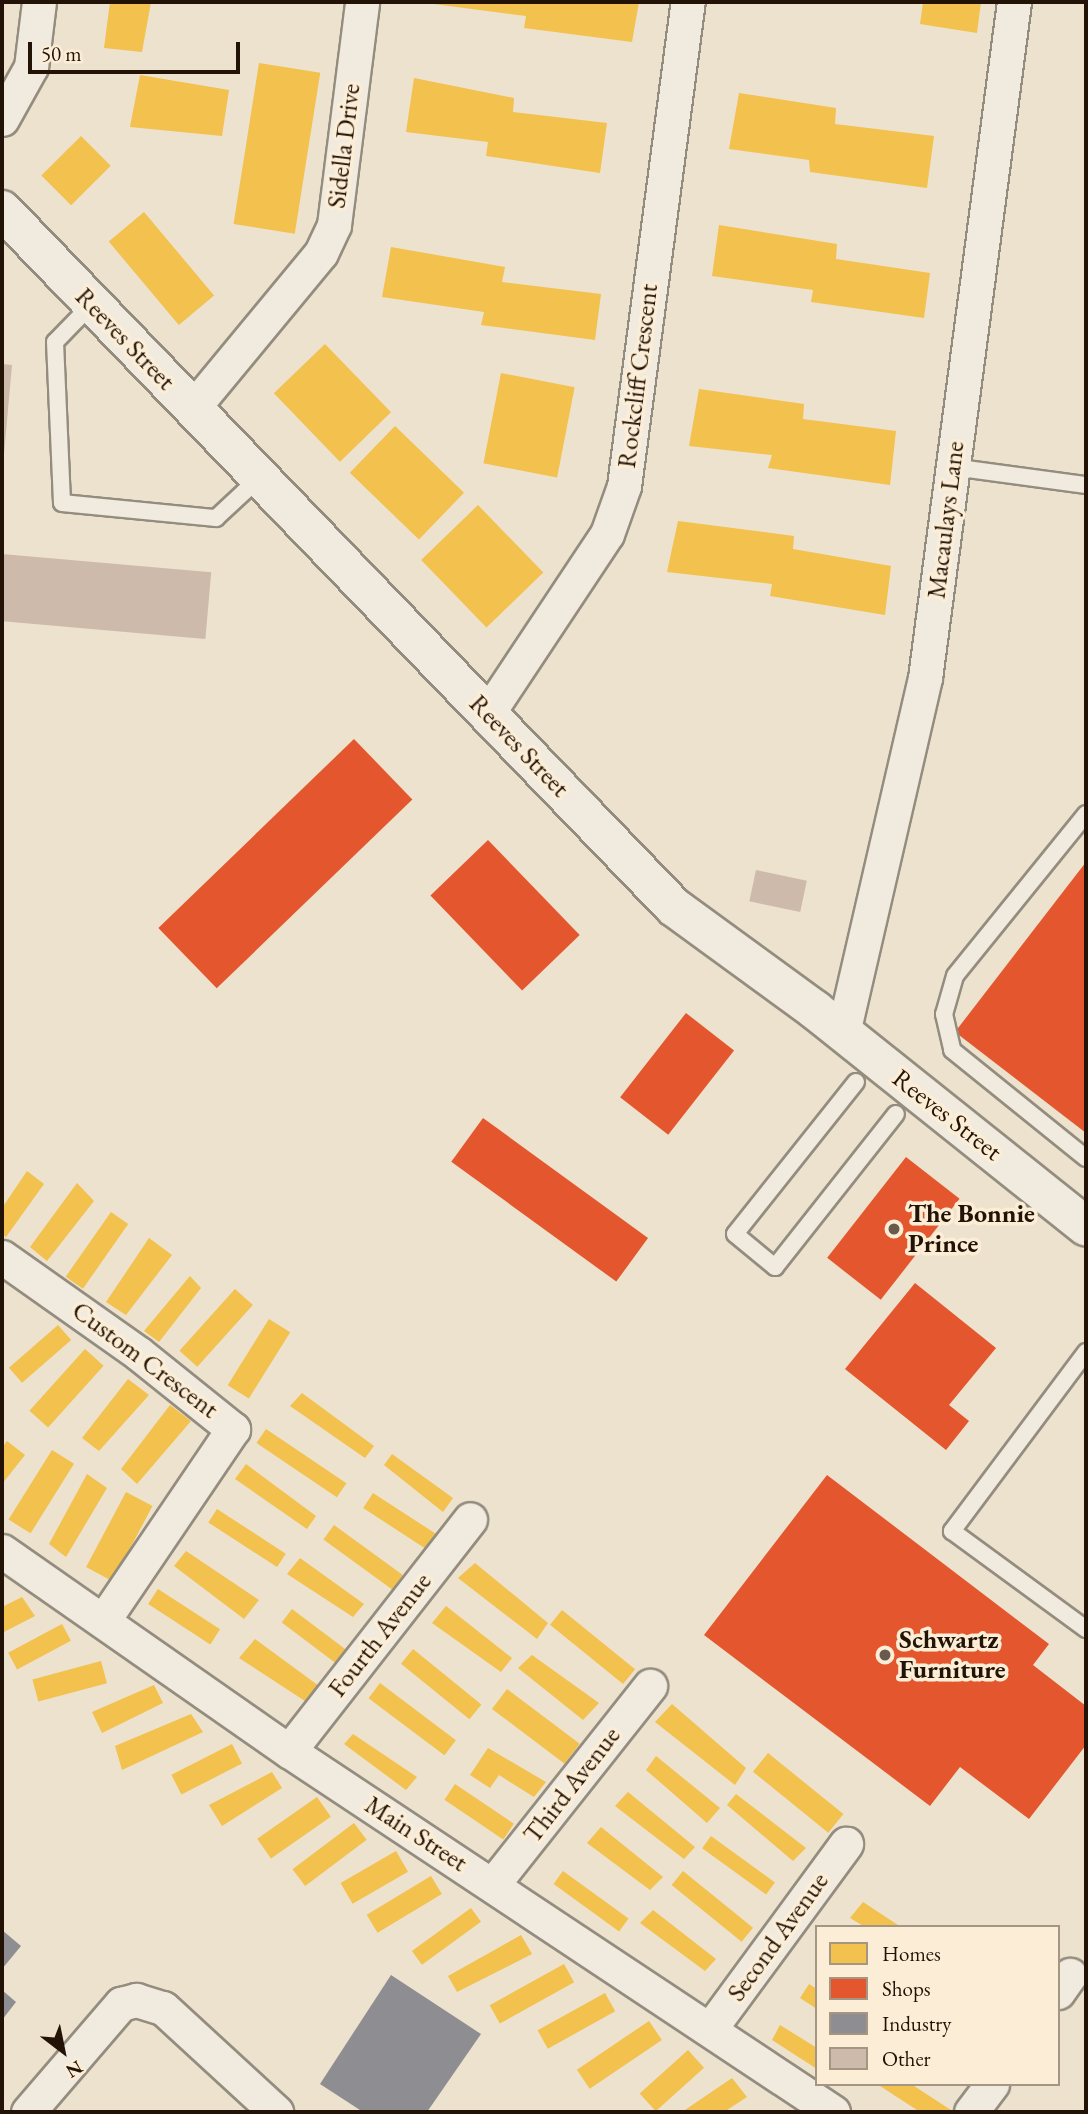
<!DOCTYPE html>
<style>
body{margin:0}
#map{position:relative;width:1088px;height:2114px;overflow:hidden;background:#ede2cd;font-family:"EB Garamond",serif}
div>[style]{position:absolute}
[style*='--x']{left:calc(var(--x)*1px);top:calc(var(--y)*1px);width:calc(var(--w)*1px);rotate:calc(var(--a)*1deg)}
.homes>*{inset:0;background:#f2c14e;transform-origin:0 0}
.shops>*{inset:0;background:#e4572e;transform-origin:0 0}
.industry>*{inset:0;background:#8d8d92}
.building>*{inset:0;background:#cdbaaa;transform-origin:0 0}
.roads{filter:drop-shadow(2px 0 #948d7f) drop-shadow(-2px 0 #948d7f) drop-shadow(0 2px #948d7f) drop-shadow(0 -2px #948d7f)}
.lane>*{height:16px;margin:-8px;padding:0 8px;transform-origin:8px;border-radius:8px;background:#f0eadf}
.street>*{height:33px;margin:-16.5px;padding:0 16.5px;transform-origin:16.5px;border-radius:16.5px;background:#f0eadf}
.secondary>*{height:38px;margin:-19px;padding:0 19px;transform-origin:19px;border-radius:19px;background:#f0eadf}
.dots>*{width:19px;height:19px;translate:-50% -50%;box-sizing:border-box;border:4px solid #fceed6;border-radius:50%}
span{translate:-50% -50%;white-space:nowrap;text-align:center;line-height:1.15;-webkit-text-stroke:7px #fceed6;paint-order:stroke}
.street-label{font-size:26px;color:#221306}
.poi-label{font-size:26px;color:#221306;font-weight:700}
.left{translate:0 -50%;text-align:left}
.frame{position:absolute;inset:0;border:4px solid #221306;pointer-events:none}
.legend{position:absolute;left:815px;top:1925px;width:245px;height:161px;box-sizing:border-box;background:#fceed6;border:2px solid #a59683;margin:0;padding:9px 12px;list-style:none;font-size:21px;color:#221306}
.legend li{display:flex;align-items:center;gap:14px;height:35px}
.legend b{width:35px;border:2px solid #a59683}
.north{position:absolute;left:28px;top:2016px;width:70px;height:70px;-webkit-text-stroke:5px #fceed6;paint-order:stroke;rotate:148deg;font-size:19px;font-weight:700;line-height:28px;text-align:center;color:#221306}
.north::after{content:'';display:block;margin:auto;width:24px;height:32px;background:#221306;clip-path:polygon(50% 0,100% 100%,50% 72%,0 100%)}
.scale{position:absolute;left:28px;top:42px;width:212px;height:32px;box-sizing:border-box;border:4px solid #221306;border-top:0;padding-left:9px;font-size:21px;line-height:24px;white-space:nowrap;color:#221306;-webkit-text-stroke:5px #fceed6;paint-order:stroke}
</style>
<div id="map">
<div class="homes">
<div style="clip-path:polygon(110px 2px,151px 2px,142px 52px,104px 48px)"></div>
<div style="clip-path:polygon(639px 2px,632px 42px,524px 28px,526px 16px,426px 3px)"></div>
<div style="clip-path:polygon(923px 2px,981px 2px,977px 33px,920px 24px)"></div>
<div style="left:259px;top:63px;width:62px;height:163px;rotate:9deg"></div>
<div style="clip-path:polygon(140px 75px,229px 90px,222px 136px,130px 127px)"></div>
<div style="clip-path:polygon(414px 78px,514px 98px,513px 112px,607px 123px,600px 173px,486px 156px,488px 142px,406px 132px)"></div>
<div style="clip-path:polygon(739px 93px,836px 108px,835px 124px,934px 136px,927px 188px,810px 172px,809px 160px,729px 149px)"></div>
<div style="left:81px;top:136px;width:42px;height:56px;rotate:45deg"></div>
<div style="left:144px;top:212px;width:109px;height:46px;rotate:50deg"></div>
<div style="clip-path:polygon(719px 225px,837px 244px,836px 259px,930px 273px,924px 318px,811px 302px,813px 290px,712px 276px)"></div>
<div style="clip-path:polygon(391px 247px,505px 267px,502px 282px,601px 294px,595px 340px,481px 325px,484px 312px,382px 297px)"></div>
<div style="left:325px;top:344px;width:95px;height:71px;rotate:46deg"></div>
<div style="left:501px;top:373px;width:75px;height:92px;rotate:11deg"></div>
<div style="clip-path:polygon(699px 389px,804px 404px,803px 419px,896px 431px,890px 485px,768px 468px,772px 455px,689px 446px)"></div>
<div style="left:395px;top:426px;width:96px;height:65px;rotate:44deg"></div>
<div style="left:478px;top:505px;width:94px;height:79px;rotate:46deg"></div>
<div style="clip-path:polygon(678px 521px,794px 536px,793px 549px,891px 566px,885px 615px,770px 596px,772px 584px,667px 572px)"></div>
<div style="clip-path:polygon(27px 1171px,44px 1184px,6px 1237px,2px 1234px,2px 1208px)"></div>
<div style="clip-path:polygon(77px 1183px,94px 1201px,47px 1261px,30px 1247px)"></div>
<div style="left:111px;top:1212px;width:21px;height:79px;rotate:35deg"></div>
<div style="clip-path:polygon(149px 1238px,172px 1255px,126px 1315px,106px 1302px)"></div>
<div style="clip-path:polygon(190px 1276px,201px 1288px,159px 1342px,144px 1331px)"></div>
<div style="left:235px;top:1289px;width:24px;height:83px;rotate:42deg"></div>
<div style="left:269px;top:1319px;width:25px;height:78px;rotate:32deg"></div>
<div style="left:58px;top:1325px;width:20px;height:65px;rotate:49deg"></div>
<div style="left:85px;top:1349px;width:25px;height:83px;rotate:42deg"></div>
<div style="clip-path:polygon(128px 1379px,149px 1395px,99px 1451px,82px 1438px)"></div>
<div style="clip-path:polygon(302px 1393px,374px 1446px,365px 1458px,290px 1406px)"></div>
<div style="clip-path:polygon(170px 1405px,191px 1421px,137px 1484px,121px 1469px)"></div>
<div style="left:266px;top:1429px;width:97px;height:17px;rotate:34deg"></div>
<div style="clip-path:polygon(7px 1441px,25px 1455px,2px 1484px,2px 1448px)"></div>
<div style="left:52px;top:1450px;width:26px;height:82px;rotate:32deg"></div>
<div style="clip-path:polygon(392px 1454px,453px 1498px,443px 1512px,384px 1465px)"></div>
<div style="clip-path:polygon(246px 1464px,316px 1516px,307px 1529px,235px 1479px)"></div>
<div style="clip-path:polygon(87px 1474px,107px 1488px,66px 1557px,49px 1544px)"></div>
<div style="left:126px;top:1492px;width:30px;height:85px;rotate:28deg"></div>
<div style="left:373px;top:1493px;width:75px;height:18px;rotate:33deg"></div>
<div style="left:217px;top:1509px;width:82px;height:16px;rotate:33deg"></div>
<div style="left:334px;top:1525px;width:85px;height:18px;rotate:36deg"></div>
<div style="clip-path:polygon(186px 1551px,259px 1600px,244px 1619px,174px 1566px)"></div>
<div style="clip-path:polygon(300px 1558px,364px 1604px,353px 1617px,287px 1574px)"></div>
<div style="clip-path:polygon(475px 1563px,548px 1623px,537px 1639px,458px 1578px)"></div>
<div style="left:158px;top:1589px;width:74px;height:18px;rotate:33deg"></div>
<div style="clip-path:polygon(22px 1597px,35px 1616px,2px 1633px,2px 1607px)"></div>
<div style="clip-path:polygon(446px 1606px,512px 1658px,501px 1672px,432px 1623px)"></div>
<div style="left:292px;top:1609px;width:69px;height:17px;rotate:37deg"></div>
<div style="left:562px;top:1610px;width:94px;height:19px;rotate:39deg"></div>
<div style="left:62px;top:1624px;width:19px;height:61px;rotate:62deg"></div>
<div style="clip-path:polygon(255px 1639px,319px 1686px,305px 1701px,239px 1658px)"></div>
<div style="left:413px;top:1649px;width:88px;height:19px;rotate:39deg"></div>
<div style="clip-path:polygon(532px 1655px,599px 1703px,583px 1720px,518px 1668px)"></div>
<div style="left:101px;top:1661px;width:23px;height:71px;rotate:75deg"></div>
<div style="left:380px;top:1683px;width:95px;height:19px;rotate:37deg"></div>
<div style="clip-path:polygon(154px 1685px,163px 1703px,102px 1733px,92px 1712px)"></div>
<div style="left:507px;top:1689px;width:91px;height:25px;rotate:37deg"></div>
<div style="clip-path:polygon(672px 1704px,746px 1768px,735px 1785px,655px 1722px)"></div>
<div style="clip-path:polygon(191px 1714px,203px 1732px,122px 1770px,115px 1746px)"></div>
<div style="clip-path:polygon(353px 1734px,417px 1777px,406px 1790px,344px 1744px)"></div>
<div style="left:232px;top:1744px;width:22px;height:68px;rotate:63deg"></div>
<div style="clip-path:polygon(488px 1748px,546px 1782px,534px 1797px,499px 1775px,490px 1788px,470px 1775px)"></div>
<div style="left:768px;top:1753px;width:97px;height:24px;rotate:39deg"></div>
<div style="clip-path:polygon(656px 1756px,720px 1808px,707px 1823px,646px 1770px)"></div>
<div style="clip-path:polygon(272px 1772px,282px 1788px,222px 1826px,209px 1805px)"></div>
<div style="left:455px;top:1784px;width:71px;height:19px;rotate:34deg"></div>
<div style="clip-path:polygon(628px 1792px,695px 1847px,684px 1859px,615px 1806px)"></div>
<div style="clip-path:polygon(736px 1794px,806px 1848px,793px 1861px,727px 1805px)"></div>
<div style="left:317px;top:1797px;width:24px;height:73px;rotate:55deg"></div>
<div style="left:354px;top:1823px;width:21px;height:77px;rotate:53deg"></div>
<div style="clip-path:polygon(601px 1827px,663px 1877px,650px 1890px,587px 1843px)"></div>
<div style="left:711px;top:1836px;width:79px;height:15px;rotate:36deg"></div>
<div style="left:396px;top:1851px;width:24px;height:64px;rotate:60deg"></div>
<div style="left:563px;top:1871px;width:81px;height:16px;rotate:36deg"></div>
<div style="left:683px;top:1871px;width:90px;height:18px;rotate:39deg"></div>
<div style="left:431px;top:1876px;width:21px;height:75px;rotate:59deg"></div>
<div style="clip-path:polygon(863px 1902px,901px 1927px,865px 1927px,850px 1918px)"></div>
<div style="left:471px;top:1908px;width:17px;height:73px;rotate:54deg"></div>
<div style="clip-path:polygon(653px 1910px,716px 1959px,705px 1971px,640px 1923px)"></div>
<div style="clip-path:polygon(521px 1935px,532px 1954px,457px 1992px,448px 1976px)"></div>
<div style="left:564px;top:1964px;width:21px;height:85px;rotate:61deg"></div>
<div style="clip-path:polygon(809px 1984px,817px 1989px,817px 2009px,800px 1998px)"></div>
<div style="left:605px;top:1993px;width:21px;height:77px;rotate:61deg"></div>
<div style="left:649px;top:2021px;width:23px;height:87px;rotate:56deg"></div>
<div style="clip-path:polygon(780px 2025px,817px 2048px,817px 2069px,772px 2040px)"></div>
<div style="left:688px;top:2050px;width:24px;height:65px;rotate:48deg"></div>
<div style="clip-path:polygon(732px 2078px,747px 2097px,724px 2112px,682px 2112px)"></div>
<div style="clip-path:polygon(877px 2084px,911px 2084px,954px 2112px,920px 2112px)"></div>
</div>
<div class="shops">
<div style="left:354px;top:739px;width:84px;height:272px;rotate:46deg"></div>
<div style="left:488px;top:840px;width:132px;height:80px;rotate:46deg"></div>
<div style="clip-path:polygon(1086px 862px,1086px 1133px,955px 1032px)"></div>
<div style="left:686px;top:1013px;width:61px;height:107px;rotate:38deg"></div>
<div style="left:483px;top:1118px;width:204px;height:54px;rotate:36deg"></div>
<div style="left:906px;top:1157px;width:68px;height:128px;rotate:38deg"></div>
<div style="clip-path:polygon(915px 1283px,996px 1348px,949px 1405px,969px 1421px,946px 1450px,845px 1369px)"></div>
<div style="clip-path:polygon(827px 1475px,1049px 1644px,1033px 1665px,1086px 1706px,1086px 1745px,1029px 1819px,960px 1767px,930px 1806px,704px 1635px)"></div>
</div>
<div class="industry">
<div style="clip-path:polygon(2px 1930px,21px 1946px,2px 1969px)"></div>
<div style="clip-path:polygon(391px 1975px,481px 2034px,427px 2112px,363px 2112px,320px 2084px)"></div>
<div style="clip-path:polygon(2px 1990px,16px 2002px,2px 2020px)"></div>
</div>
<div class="building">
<div style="clip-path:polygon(2px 364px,12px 365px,4px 454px,2px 454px)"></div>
<div style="left:2px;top:554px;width:210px;height:67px;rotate:5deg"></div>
<div style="left:756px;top:870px;width:52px;height:32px;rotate:12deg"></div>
</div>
<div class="roads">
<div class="lane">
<div style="--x:92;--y:304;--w:53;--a:134.2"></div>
<div style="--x:55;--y:342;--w:161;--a:87.5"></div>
<div style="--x:62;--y:503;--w:155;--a:5.6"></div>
<div style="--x:216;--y:518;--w:59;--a:-42.9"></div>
<div style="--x:952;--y:467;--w:135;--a:7.7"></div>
<div style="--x:1086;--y:814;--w:208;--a:129"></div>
<div style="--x:955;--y:976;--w:40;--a:106"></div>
<div style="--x:944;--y:1014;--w:37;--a:77"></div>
<div style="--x:952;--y:1050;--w:172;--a:38.9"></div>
<div style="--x:856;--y:1082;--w:194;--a:128.5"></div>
<div style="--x:735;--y:1234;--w:52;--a:39.5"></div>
<div style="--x:775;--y:1267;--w:195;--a:-51.7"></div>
<div style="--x:1086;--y:1352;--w:224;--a:126.8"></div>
<div style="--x:952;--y:1531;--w:166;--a:36.2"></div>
</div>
<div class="street">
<div style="--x:2;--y:119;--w:60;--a:-60.9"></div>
<div style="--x:31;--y:67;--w:65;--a:-83"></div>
<div style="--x:192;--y:409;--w:202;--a:-50.4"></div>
<div style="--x:321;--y:253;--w:31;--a:-65"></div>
<div style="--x:334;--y:225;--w:225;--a:-82.8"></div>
<div style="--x:488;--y:713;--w:215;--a:-56.4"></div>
<div style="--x:607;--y:534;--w:51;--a:-70.5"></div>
<div style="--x:624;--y:486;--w:488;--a:-82.5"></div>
<div style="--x:843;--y:1033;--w:364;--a:-77"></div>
<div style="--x:925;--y:678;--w:682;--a:-82.5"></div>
<div style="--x:2;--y:1257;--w:166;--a:35.2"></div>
<div style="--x:138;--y:1353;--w:122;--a:38.7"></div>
<div style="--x:233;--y:1429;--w:232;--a:124.1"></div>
<div style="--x:2;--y:1551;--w:350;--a:34.9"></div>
<div style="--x:289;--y:1751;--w:653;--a:33.57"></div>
<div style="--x:289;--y:1751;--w:294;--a:-52"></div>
<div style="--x:493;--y:1884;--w:253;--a:-51.6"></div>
<div style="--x:1058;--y:1992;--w:21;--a:-55"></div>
<div style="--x:710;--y:2029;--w:230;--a:-53.7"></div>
<div style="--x:28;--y:2112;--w:143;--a:-49.3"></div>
<div style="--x:121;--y:2004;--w:16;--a:-15"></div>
<div style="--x:136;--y:2000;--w:28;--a:17"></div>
<div style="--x:163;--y:2008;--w:154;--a:42.6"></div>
<div style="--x:971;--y:2112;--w:35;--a:-53"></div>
</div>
<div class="secondary">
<div style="--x:2;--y:210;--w:968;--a:46.05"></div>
<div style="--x:674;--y:907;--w:175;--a:36.1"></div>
<div style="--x:815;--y:1010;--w:347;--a:38.6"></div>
</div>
</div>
<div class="dots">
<div style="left:894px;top:1229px;background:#695b4c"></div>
<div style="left:885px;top:1655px;background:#695b4c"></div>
</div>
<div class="street-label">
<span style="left:344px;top:146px;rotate:-83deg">Sidella Drive</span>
<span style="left:125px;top:339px;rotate:46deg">Reeves Street</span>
<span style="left:638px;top:376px;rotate:-83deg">Rockcliff Crescent</span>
<span style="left:946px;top:520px;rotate:-83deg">Macaulays Lane</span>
<span style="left:519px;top:746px;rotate:46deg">Reeves Street</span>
<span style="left:947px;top:1115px;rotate:38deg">Reeves Street</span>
<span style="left:145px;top:1360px;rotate:37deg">Custom Crescent</span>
<span style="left:380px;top:1635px;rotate:-52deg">Fourth Avenue</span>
<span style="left:572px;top:1785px;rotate:-52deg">Third Avenue</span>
<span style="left:416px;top:1834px;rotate:33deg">Main Street</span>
<span style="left:778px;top:1937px;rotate:-54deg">Second Avenue</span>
</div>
<div class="poi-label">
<span class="left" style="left:908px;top:1229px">The Bonnie<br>Prince</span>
<span class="left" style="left:899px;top:1655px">Schwartz<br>Furniture</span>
</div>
<div class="frame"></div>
<ul class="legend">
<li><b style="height:19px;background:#f2c14e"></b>Homes</li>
<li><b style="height:19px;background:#e4572e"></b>Shops</li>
<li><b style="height:19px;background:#8d8d92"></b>Industry</li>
<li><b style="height:19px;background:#cdbaaa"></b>Other</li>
</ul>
<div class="north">N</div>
<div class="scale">50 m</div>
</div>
